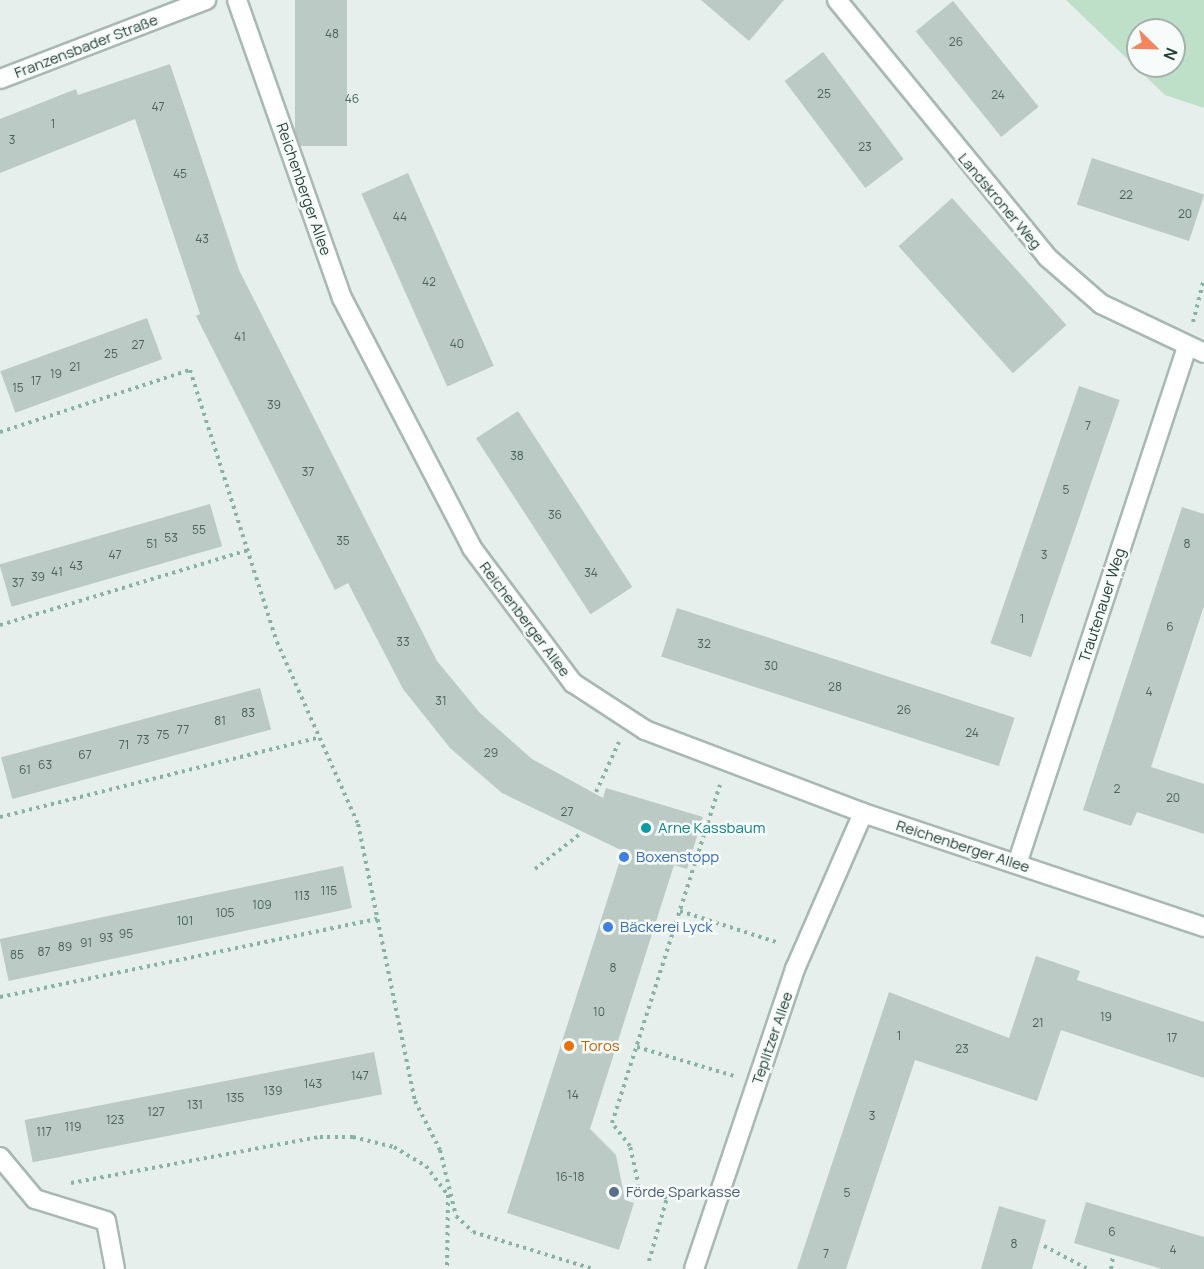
<!DOCTYPE html>
<meta charset="utf-8">
<style>
body{margin:0}
#map{position:relative;width:1204px;height:1269px;overflow:hidden;background:#e6efeb;font-family:Manrope,sans-serif}
div>[style]{position:absolute}
[style*='--x']{left:calc(var(--x)*1px);top:calc(var(--y)*1px);width:calc(var(--w)*1px);rotate:calc(var(--a)*1deg)}
.green>*{inset:0;background:#bfe0c8}
.building>*{inset:0;background:#bbcac4;transform-origin:0 0}
.path>*{height:4px;margin-top:-2px;transform-origin:0;background:repeating-linear-gradient(90deg,#86b3a5 0 3px,transparent 0 7.5px)}
.roads{filter:drop-shadow(2px 0 #a8b8b2) drop-shadow(-2px 0 #a8b8b2) drop-shadow(0 2px #a8b8b2) drop-shadow(0 -2px #a8b8b2)}
.minor>*{height:18px;margin:-9px;padding:0 9px;transform-origin:9px;border-radius:9px;background:#fff}
.dots>*{width:16px;height:16px;translate:-50% -50%;box-sizing:border-box;border:3px solid #f7fbf9;border-radius:50%}
span{translate:-50% -50%;white-space:nowrap;text-align:center;line-height:1.15;-webkit-text-stroke:5px #f7fbf9;paint-order:stroke}
.number-label{font-size:12px;color:#4a645c}
.number-label span{-webkit-text-stroke-width:0}
.street-label{font-size:15px;color:#24423a}
.culture-label{font-size:15px;color:#0d838f}
.left{translate:0 -50%;text-align:left}
.shop-label{font-size:15px;color:#366cbe}
.food-label{font-size:15px;color:#c56008}
.service-label{font-size:15px;color:#4e5e75}
.north{position:absolute;left:1126px;top:18px;width:60px;height:60px;box-sizing:border-box;background:#f7fbf9;border:2px solid #a3b1ad;border-radius:50%;rotate:113deg;font-size:16px;font-weight:700;line-height:24px;text-align:center;color:#24423a}
.north::after{content:'';display:block;margin:auto;width:21px;height:27px;background:#f4845f;clip-path:polygon(50% 0,100% 100%,50% 72%,0 100%)}
</style>
<div id="map">
<div class="green">
<div style="clip-path:polygon(evenodd,1066px 0,1204px 0,1204px 108px,1165px 95px,1066px 0,1138px 30px,1174px 30px,1174px 66px,1138px 66px,1138px 30px)"></div>
</div>
<div class="building">
<div style="left:295px;top:0;width:52px;height:146px"></div>
<div style="clip-path:polygon(701px 0,784px 0,749px 41px)"></div>
<div style="left:953px;top:1px;width:136px;height:48px;rotate:51deg"></div>
<div style="left:823px;top:52px;width:134px;height:48px;rotate:53deg"></div>
<div style="clip-path:polygon(170px 64px,239px 270px,437px 661px,480px 713px,532px 759px,603px 798px,606px 788px,703px 817px,687px 869px,674px 865px,590px 1129px,616px 1155px,625px 1200px,634px 1203px,619px 1250px,507px 1213px,623px 851px,502px 793px,450px 748px,403px 689px,348px 583px,335px 590px,196px 316px,200px 314px,135px 119px,0 173px,0 119px,76px 89px,78px 95px)"></div>
<div style="left:1092px;top:158px;width:118px;height:49px;rotate:18deg"></div>
<div style="left:408px;top:173px;width:211px;height:51px;rotate:66deg"></div>
<div style="left:952px;top:198px;width:171px;height:72px;rotate:48deg"></div>
<div style="left:147px;top:318px;width:44px;height:156px;rotate:70deg"></div>
<div style="left:1079px;top:386px;width:43px;height:272px;rotate:19deg"></div>
<div style="left:518px;top:411px;width:210px;height:50px;rotate:57deg"></div>
<div style="left:210px;top:504px;width:44px;height:219px;rotate:74deg"></div>
<div style="clip-path:polygon(1182px 507px,1204px 514px,1204px 606px,1151px 767px,1204px 784px,1204px 834px,1137px 812px,1131px 826px,1083px 810px)"></div>
<div style="left:677px;top:608px;width:355px;height:51px;rotate:18deg"></div>
<div style="left:260px;top:688px;width:43px;height:268px;rotate:75deg"></div>
<div style="left:343px;top:866px;width:43px;height:351px;rotate:78deg"></div>
<div style="clip-path:polygon(1036px 956px,1080px 971px,1077px 980px,1204px 1022px,1204px 1078px,1061px 1030px,1037px 1101px,915px 1060px,846px 1269px,797px 1269px,889px 992px,1009px 1038px)"></div>
<div style="left:374px;top:1052px;width:43px;height:356px;rotate:79deg"></div>
<div style="clip-path:polygon(1086px 1202px,1204px 1237px,1204px 1269px,1162px 1269px,1074px 1243px)"></div>
<div style="clip-path:polygon(999px 1206px,1046px 1220px,1032px 1269px,981px 1269px)"></div>
</div>
<div class="path">
<div style="--x:1193;--y:322;--w:44;--a:-75.7"></div>
<div style="--x:0;--y:432;--w:200;--a:-18.1"></div>
<div style="--x:190;--y:370;--w:286;--a:72.3"></div>
<div style="--x:277;--y:642;--w:199;--a:66"></div>
<div style="--x:358;--y:824;--w:283;--a:78.4"></div>
<div style="--x:415;--y:1101;--w:55;--a:63"></div>
<div style="--x:440;--y:1150;--w:68;--a:76.4"></div>
<div style="--x:456;--y:1216;--w:23;--a:43"></div>
<div style="--x:473;--y:1232;--w:126;--a:17.1"></div>
<div style="--x:0;--y:625;--w:259;--a:-16.8"></div>
<div style="--x:596;--y:792;--w:55;--a:-65.3"></div>
<div style="--x:0;--y:817;--w:327;--a:-14"></div>
<div style="--x:535;--y:869;--w:57;--a:-37.9"></div>
<div style="--x:680;--y:911;--w:104;--a:17.9"></div>
<div style="--x:0;--y:997;--w:386;--a:-11.7"></div>
<div style="--x:637;--y:1047;--w:101;--a:16.6"></div>
<div style="--x:71;--y:1183;--w:253;--a:-10.5"></div>
<div style="--x:320;--y:1137;--w:33;--a:0"></div>
<div style="--x:353;--y:1137;--w:42;--a:13.7"></div>
<div style="--x:394;--y:1147;--w:37;--a:31"></div>
<div style="--x:426;--y:1166;--w:36;--a:53"></div>
<div style="--x:448;--y:1195;--w:74;--a:90.8"></div>
<div style="--x:1044;--y:1246;--w:50;--a:27.6"></div>
<div style="--x:649;--y:1261;--w:66;--a:-74.1"></div>
<div style="--x:667;--y:1198;--w:30;--a:-159"></div>
<div style="--x:639;--y:1187;--w:42;--a:-102.4"></div>
<div style="--x:630;--y:1146;--w:29;--a:-128"></div>
<div style="--x:612;--y:1123;--w:355;--a:-72.3"></div>
<div style="--x:1111;--y:1269;--w:12;--a:-81"></div>
</div>
<div class="roads">
<div class="minor">
<div style="--x:237;--y:0;--w:316;--a:70.6"></div>
<div style="--x:342;--y:298;--w:282;--a:62.5"></div>
<div style="--x:472;--y:548;--w:169;--a:53.2"></div>
<div style="--x:573;--y:683;--w:86;--a:33.1"></div>
<div style="--x:645;--y:730;--w:233;--a:20.8"></div>
<div style="--x:863;--y:813;--w:360;--a:18.5"></div>
<div style="--x:837;--y:0;--w:332;--a:50.7"></div>
<div style="--x:1047;--y:257;--w:72;--a:41"></div>
<div style="--x:1101;--y:304;--w:114;--a:25.4"></div>
<div style="--x:0;--y:79;--w:221;--a:-21"></div>
<div style="--x:1017;--y:864;--w:544;--a:-71.8"></div>
<div style="--x:0;--y:1157;--w:55;--a:50.2"></div>
<div style="--x:35;--y:1199;--w:74;--a:17.2"></div>
<div style="--x:106;--y:1221;--w:49;--a:79.4"></div>
<div style="--x:694;--y:1269;--w:317;--a:-71.4"></div>
<div style="--x:795;--y:969;--w:170;--a:-66.4"></div>
</div>
</div>
<div class="dots">
<div style="left:646px;top:828px;background:#0f9aa8"></div>
<div style="left:624px;top:857px;background:#3f7fe0"></div>
<div style="left:608px;top:927px;background:#3f7fe0"></div>
<div style="left:569px;top:1046px;background:#e8710a"></div>
<div style="left:614px;top:1192px;background:#5c6f8a"></div>
</div>
<div class="number-label">
<span style="left:332px;top:34px">48</span>
<span style="left:956px;top:42px">26</span>
<span style="left:824px;top:94px">25</span>
<span style="left:998px;top:95px">24</span>
<span style="left:352px;top:99px">46</span>
<span style="left:158px;top:107px">47</span>
<span style="left:53px;top:124px">1</span>
<span style="left:12px;top:140px">3</span>
<span style="left:865px;top:147px">23</span>
<span style="left:180px;top:174px">45</span>
<span style="left:1126px;top:195px">22</span>
<span style="left:1185px;top:214px">20</span>
<span style="left:400px;top:217px">44</span>
<span style="left:202px;top:239px">43</span>
<span style="left:429px;top:282px">42</span>
<span style="left:240px;top:337px">41</span>
<span style="left:457px;top:344px">40</span>
<span style="left:138px;top:345px">27</span>
<span style="left:111px;top:354px">25</span>
<span style="left:75px;top:367px">21</span>
<span style="left:56px;top:374px">19</span>
<span style="left:36px;top:381px">17</span>
<span style="left:18px;top:388px">15</span>
<span style="left:274px;top:405px">39</span>
<span style="left:1088px;top:426px">7</span>
<span style="left:517px;top:456px">38</span>
<span style="left:308px;top:472px">37</span>
<span style="left:1066px;top:490px">5</span>
<span style="left:555px;top:515px">36</span>
<span style="left:199px;top:530px">55</span>
<span style="left:171px;top:538px">53</span>
<span style="left:343px;top:541px">35</span>
<span style="left:152px;top:544px">51</span>
<span style="left:1187px;top:544px">8</span>
<span style="left:115px;top:555px">47</span>
<span style="left:1044px;top:555px">3</span>
<span style="left:76px;top:566px">43</span>
<span style="left:57px;top:572px">41</span>
<span style="left:591px;top:573px">34</span>
<span style="left:38px;top:577px">39</span>
<span style="left:18px;top:583px">37</span>
<span style="left:1022px;top:619px">1</span>
<span style="left:1170px;top:627px">6</span>
<span style="left:403px;top:642px">33</span>
<span style="left:704px;top:644px">32</span>
<span style="left:771px;top:666px">30</span>
<span style="left:835px;top:687px">28</span>
<span style="left:1149px;top:692px">4</span>
<span style="left:441px;top:701px">31</span>
<span style="left:904px;top:710px">26</span>
<span style="left:248px;top:713px">83</span>
<span style="left:220px;top:721px">81</span>
<span style="left:183px;top:730px">77</span>
<span style="left:972px;top:733px">24</span>
<span style="left:163px;top:735px">75</span>
<span style="left:143px;top:740px">73</span>
<span style="left:124px;top:745px">71</span>
<span style="left:491px;top:753px">29</span>
<span style="left:85px;top:755px">67</span>
<span style="left:45px;top:765px">63</span>
<span style="left:25px;top:770px">61</span>
<span style="left:1117px;top:789px">2</span>
<span style="left:1173px;top:798px">20</span>
<span style="left:567px;top:812px">27</span>
<span style="left:329px;top:891px">115</span>
<span style="left:302px;top:896px">113</span>
<span style="left:262px;top:905px">109</span>
<span style="left:225px;top:913px">105</span>
<span style="left:185px;top:921px">101</span>
<span style="left:126px;top:934px">95</span>
<span style="left:106px;top:938px">93</span>
<span style="left:86px;top:943px">91</span>
<span style="left:65px;top:947px">89</span>
<span style="left:44px;top:952px">87</span>
<span style="left:17px;top:955px">85</span>
<span style="left:613px;top:968px">8</span>
<span style="left:599px;top:1012px">10</span>
<span style="left:1106px;top:1017px">19</span>
<span style="left:1038px;top:1023px">21</span>
<span style="left:899px;top:1036px">1</span>
<span style="left:1172px;top:1038px">17</span>
<span style="left:962px;top:1049px">23</span>
<span style="left:360px;top:1076px">147</span>
<span style="left:313px;top:1084px">143</span>
<span style="left:273px;top:1091px">139</span>
<span style="left:573px;top:1095px">14</span>
<span style="left:235px;top:1098px">135</span>
<span style="left:195px;top:1105px">131</span>
<span style="left:156px;top:1112px">127</span>
<span style="left:872px;top:1116px">3</span>
<span style="left:115px;top:1120px">123</span>
<span style="left:73px;top:1127px">119</span>
<span style="left:44px;top:1132px">117</span>
<span style="left:570px;top:1177px">16-18</span>
<span style="left:847px;top:1193px">5</span>
<span style="left:1112px;top:1232px">6</span>
<span style="left:1014px;top:1244px">8</span>
<span style="left:1173px;top:1250px">4</span>
<span style="left:826px;top:1254px">7</span>
</div>
<div class="street-label">
<span style="left:86px;top:46px;rotate:-21deg">Franzensbader Straße</span>
<span style="left:304px;top:189px;rotate:71deg">Reichenberger Allee</span>
<span style="left:1000px;top:201px;rotate:50deg">Landskroner Weg</span>
<span style="left:1102px;top:605px;rotate:-72deg">Trautenauer Weg</span>
<span style="left:525px;top:619px;rotate:53deg">Reichenberger Allee</span>
<span style="left:963px;top:846px;rotate:18deg">Reichenberger Allee</span>
<span style="left:772px;top:1038px;rotate:-71deg">Teplitzer Allee</span>
</div>
<div class="culture-label">
<span class="left" style="left:658px;top:828px">Arne Kassbaum</span>
</div>
<div class="shop-label">
<span class="left" style="left:636px;top:857px">Boxenstopp</span>
<span class="left" style="left:620px;top:927px">Bäckerei Lyck</span>
</div>
<div class="food-label">
<span class="left" style="left:581px;top:1046px">Toros</span>
</div>
<div class="service-label">
<span class="left" style="left:626px;top:1192px">Förde Sparkasse</span>
</div>
<div class="north">N</div>
</div>
